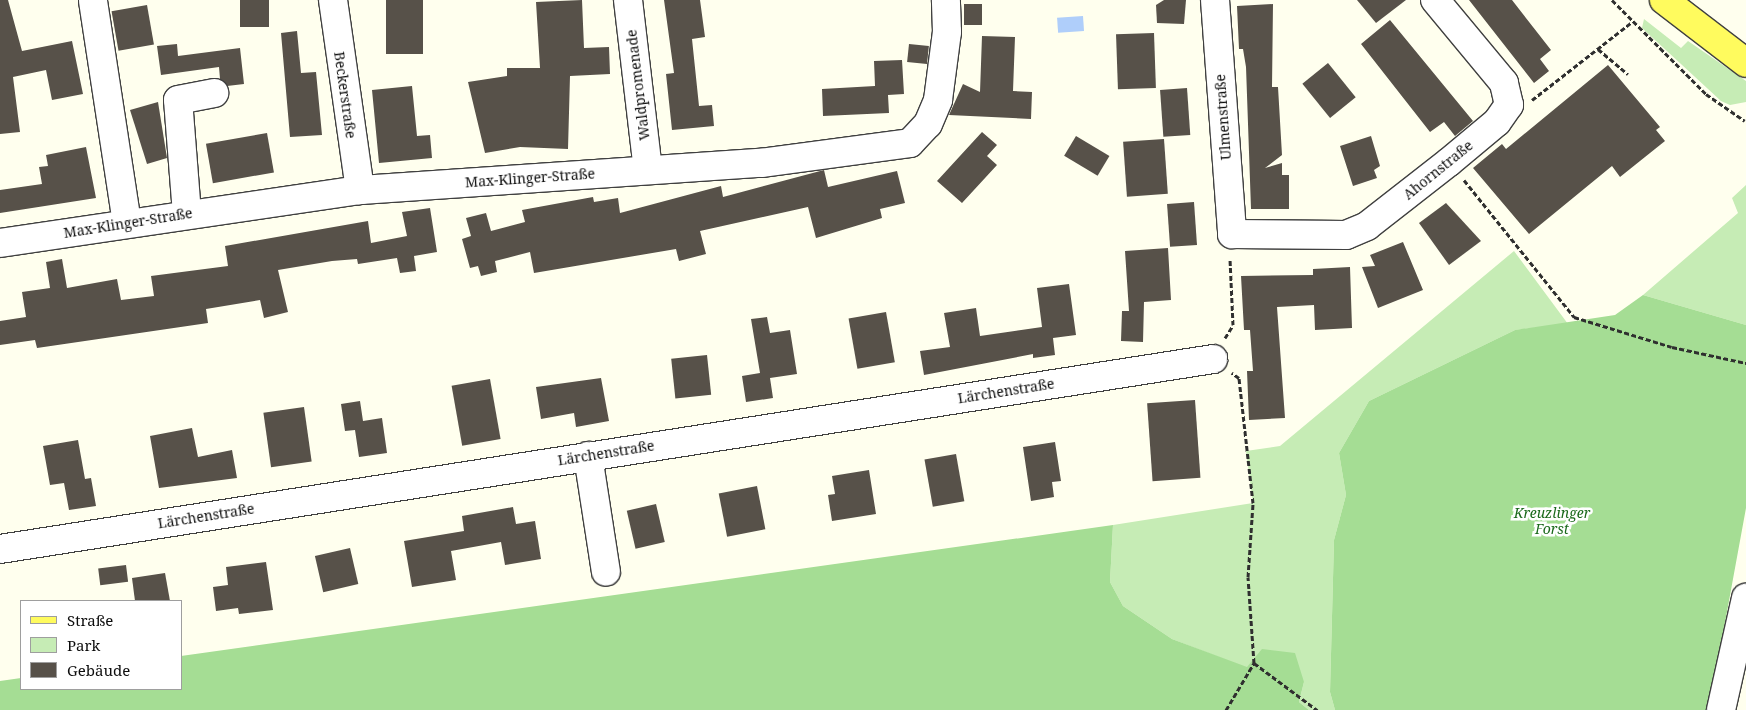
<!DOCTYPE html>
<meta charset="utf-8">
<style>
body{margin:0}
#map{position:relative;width:1746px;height:710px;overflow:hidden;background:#ffe;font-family:"Noto Serif",serif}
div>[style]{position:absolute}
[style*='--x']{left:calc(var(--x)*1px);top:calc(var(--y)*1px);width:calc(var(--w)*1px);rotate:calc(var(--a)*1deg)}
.green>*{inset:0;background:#c6ecb5}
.forest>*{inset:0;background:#a5dd94}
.water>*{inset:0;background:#afcefa;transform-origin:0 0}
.building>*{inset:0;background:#575149;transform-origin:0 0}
.path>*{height:3px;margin-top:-1.5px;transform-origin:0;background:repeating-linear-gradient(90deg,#2f2f2f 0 5px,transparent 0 7.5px)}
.roads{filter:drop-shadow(1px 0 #404040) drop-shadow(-1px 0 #404040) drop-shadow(0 1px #404040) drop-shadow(0 -1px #404040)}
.minor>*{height:28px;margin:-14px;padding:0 14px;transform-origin:14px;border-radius:14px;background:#fff}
.major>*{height:28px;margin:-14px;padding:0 14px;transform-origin:14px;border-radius:14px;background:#fffb5e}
span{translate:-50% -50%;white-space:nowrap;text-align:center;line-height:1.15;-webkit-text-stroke:5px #fff;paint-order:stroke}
.street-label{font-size:14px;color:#0d0d0d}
.park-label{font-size:14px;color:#1a691b;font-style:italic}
.legend{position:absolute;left:20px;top:600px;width:162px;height:90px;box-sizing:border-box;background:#fff;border:1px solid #9e9e9e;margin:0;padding:6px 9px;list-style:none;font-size:15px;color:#0d0d0d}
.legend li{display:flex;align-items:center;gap:10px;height:25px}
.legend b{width:25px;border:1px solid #9e9e9e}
</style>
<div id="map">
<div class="green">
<div style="clip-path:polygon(1644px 19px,1681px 48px,1688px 41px,1746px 81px,1746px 102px,1730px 105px,1721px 101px,1642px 28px)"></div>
<div style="clip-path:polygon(1746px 185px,1746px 325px,1643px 295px,1738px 213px,1732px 198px)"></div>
<div style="clip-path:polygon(1514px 251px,1568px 324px,1515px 330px,1369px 401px,1339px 453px,1346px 495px,1334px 540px,1330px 692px,1335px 710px,1309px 710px,1299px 702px,1304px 682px,1247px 668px,1172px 639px,1123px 606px,1110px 582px,1113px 525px,1253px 503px,1246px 451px,1280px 446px)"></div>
</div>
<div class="forest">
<div style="clip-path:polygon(1643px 295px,1746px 325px,1746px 508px,1709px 710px,1335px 710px,1330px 692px,1334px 540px,1346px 495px,1339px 453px,1369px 401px,1515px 330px,1615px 315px)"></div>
<div style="clip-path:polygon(1113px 525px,1110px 582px,1123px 606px,1172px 639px,1247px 667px,1262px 649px,1295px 653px,1304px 682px,1299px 702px,1309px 710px,0 710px,0 681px,21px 678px,21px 689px,181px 689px,181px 656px)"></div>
</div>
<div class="water">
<div style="left:1083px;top:16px;width:15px;height:26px;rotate:86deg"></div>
</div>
<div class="building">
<div style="clip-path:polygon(0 0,8px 0,22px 51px,72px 41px,83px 94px,52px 100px,46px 70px,13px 77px,20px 132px,0 134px)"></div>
<div style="left:240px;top:0;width:29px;height:27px"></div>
<div style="left:386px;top:0;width:37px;height:54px"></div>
<div style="clip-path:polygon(582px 0,584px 48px,609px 47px,610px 74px,570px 76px,568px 149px,520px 147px,485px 153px,468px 82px,507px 76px,507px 68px,540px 68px,536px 2px)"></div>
<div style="clip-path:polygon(664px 0,700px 0,705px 37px,692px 39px,699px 106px,712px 105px,714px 126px,672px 130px,666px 74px,674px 73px)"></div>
<div style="clip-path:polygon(1164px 0,1186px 0,1184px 24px,1157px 23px,1156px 5px)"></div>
<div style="clip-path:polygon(1357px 0,1406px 0,1376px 23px)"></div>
<div style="clip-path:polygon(1469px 0,1512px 0,1551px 50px,1540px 59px,1549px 71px,1534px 83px)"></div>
<div style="left:964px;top:4px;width:18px;height:21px"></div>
<div style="clip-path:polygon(1273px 4px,1272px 87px,1278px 87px,1282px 155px,1265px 168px,1282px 163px,1282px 175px,1289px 175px,1289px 209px,1251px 209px,1246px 67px,1243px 49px,1239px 49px,1237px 6px)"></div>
<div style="left:147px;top:5px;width:40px;height:36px;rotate:80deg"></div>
<div style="clip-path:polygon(1390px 20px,1473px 121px,1455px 136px,1444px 122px,1430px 132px,1361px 44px)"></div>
<div style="clip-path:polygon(297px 31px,301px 73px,316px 72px,322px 135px,290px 137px,281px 33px)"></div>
<div style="left:1154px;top:33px;width:55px;height:38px;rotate:88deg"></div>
<div style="clip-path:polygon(982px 36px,1015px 37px,1013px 91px,1032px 92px,1031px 119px,949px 115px,963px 84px,980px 92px)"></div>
<div style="clip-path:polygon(177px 44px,178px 56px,240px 48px,244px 84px,227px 86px,220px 79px,219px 67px,161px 75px,157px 46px)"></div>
<div style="left:909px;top:44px;width:20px;height:18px;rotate:6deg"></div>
<div style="clip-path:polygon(902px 60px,904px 94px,888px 95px,889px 113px,823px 116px,822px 89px,875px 86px,874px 61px)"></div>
<div style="left:1328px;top:63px;width:44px;height:33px;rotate:51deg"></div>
<div style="clip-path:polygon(1608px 65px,1660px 127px,1656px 130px,1665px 141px,1620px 177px,1612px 166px,1529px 234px,1473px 168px,1502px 144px,1506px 149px)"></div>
<div style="clip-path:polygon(412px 86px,417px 136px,430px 135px,432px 158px,379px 163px,372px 90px)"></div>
<div style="left:1187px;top:88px;width:47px;height:27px;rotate:86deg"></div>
<div style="clip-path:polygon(158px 102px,167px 158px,147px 164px,130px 110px)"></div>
<div style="clip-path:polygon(982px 132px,997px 145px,987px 156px,997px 165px,962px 203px,937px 181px)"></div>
<div style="left:267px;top:133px;width:40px;height:62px;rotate:80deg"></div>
<div style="left:1076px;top:136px;width:39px;height:23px;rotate:31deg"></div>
<div style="clip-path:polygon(1371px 136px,1380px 166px,1374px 170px,1377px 178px,1353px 186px,1340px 146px)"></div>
<div style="left:1164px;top:139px;width:55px;height:41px;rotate:86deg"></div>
<div style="clip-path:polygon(86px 147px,96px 198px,0 213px,0 190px,42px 184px,39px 167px,48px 166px,46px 155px)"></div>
<div style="clip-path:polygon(824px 170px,828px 187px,897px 171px,905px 203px,880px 209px,882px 218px,816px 238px,808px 207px,700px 231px,706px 254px,679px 261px,676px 249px,534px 273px,530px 252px,495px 261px,497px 272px,481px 276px,478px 266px,470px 268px,462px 239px,471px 236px,466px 218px,486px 213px,491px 231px,525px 222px,522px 210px,593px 197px,594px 202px,618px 198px,620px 213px,721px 186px,723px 197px)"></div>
<div style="left:1194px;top:202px;width:43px;height:27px;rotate:86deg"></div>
<div style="clip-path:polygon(1446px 203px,1481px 241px,1449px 265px,1419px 223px)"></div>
<div style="clip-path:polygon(430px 208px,437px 252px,414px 256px,416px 271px,400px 273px,397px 258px,358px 264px,357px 259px,332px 261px,278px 270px,288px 312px,264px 318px,260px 300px,206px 309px,208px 323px,37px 348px,35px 340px,0 345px,0 321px,26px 317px,22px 292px,50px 288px,46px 262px,62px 259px,67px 288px,117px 279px,121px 300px,154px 296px,151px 276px,228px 266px,225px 246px,368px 221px,371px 243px,407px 236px,402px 212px)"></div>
<div style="clip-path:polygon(1403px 242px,1423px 290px,1378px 308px,1362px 267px,1375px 266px,1370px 255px)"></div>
<div style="clip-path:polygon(1168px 248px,1171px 300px,1144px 302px,1143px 342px,1121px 341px,1122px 311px,1129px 311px,1125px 251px)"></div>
<div style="clip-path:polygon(1350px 267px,1352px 328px,1315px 330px,1314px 305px,1277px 307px,1285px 418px,1249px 420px,1247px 371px,1253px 371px,1250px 330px,1244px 330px,1241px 276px,1313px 275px,1313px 269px)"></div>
<div style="clip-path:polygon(1069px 284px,1076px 335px,1053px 338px,1055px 355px,1033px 358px,1033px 354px,924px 375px,920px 351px,950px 347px,944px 313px,976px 308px,980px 336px,1042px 327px,1037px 288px)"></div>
<div style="left:886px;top:312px;width:51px;height:38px;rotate:80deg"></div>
<div style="clip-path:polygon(767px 317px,770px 333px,790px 330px,797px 374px,770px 378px,773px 398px,746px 402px,742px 376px,760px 373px,751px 319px)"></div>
<div style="left:707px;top:355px;width:40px;height:36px;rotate:84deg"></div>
<div style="clip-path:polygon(601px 378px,609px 421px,576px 427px,574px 413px,541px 419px,536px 387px)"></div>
<div style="left:490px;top:379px;width:61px;height:39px;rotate:80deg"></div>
<div style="left:1195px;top:400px;width:78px;height:48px;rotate:86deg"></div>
<div style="clip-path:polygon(360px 401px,363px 421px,382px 418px,387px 453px,359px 457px,355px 430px,345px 431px,341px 404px)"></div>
<div style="left:304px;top:407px;width:55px;height:41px;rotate:82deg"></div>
<div style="clip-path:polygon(192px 428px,198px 457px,232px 450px,237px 478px,159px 488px,150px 436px)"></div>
<div style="clip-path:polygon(78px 440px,85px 479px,91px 478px,96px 506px,69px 510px,64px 483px,50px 485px,43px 446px)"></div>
<div style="clip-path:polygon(1055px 442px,1061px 481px,1052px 482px,1054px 497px,1031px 501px,1023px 447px)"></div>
<div style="left:956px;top:454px;width:48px;height:32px;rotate:80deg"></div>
<div style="clip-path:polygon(869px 470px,876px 514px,832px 521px,828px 495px,835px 494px,832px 476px)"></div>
<div style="left:757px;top:486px;width:44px;height:39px;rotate:79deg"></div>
<div style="left:656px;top:504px;width:39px;height:30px;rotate:77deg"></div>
<div style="clip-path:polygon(513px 507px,516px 524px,535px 521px,541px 559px,505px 565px,501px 542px,451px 551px,456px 580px,412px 587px,404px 541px,464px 531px,462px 516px)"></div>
<div style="left:350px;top:548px;width:37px;height:36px;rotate:77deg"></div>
<div style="clip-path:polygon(266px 562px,273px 610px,239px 614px,238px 608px,216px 611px,213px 587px,228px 585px,226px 567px)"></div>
<div style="left:126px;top:565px;width:17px;height:28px;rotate:83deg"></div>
<div style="clip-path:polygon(165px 573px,170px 601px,135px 601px,132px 578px)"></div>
</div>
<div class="path">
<div style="--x:1612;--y:0;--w:133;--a:45"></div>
<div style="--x:1706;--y:94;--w:47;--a:34.7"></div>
<div style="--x:1598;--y:49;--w:39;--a:40"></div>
<div style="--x:1532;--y:100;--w:127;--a:-38"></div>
<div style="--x:1464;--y:180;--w:176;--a:51.2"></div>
<div style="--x:1574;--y:317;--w:102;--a:17"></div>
<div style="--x:1672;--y:347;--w:76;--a:12.2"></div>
<div style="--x:1225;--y:338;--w:15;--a:-58"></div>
<div style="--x:1233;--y:325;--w:67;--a:-92.6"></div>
<div style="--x:1254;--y:663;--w:79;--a:36.7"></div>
<div style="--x:1226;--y:710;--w:55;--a:-59.2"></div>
<div style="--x:1254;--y:663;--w:86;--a:-94"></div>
<div style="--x:1248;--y:577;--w:74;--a:-86.1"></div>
<div style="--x:1253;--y:503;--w:126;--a:-96.4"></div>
<div style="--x:1239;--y:378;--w:9;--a:-144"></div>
</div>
<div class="roads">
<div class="minor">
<div style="--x:333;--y:0;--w:192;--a:81.9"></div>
<div style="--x:628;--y:0;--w:170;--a:83.3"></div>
<div style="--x:1215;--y:0;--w:235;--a:85.8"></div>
<div style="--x:1232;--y:234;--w:114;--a:0.5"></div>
<div style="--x:1346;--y:235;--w:23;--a:-23"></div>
<div style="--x:1367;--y:226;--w:104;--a:-38"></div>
<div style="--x:1449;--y:162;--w:62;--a:-39.8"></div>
<div style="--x:1497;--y:122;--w:21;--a:-55"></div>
<div style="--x:1509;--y:105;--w:23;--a:-103"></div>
<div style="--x:1504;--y:83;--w:108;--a:-129.7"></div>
<div style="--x:93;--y:1;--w:225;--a:81.3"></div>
<div style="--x:187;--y:214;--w:114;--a:-94.5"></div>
<div style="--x:178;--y:100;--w:37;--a:-11"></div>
<div style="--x:0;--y:243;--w:364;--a:-8.4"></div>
<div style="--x:360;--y:190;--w:402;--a:-3.9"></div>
<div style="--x:761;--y:163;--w:150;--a:-7.6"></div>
<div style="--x:910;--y:143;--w:26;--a:-47"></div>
<div style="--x:928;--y:124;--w:26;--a:-67"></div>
<div style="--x:938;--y:100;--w:69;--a:-82.5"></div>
<div style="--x:947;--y:32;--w:32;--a:-92"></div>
<div style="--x:588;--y:456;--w:117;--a:81.2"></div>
<div style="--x:0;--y:549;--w:1228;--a:-8.9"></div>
<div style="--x:1721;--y:710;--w:115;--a:-77.4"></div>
</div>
<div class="major">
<div style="--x:1664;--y:0;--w:103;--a:37.5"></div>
</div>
</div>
<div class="street-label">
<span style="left:638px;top:85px;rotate:-97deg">Waldpromenade</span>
<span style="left:345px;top:95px;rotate:82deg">Beckerstraße</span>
<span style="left:1223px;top:117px;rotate:-94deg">Ulmenstraße</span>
<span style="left:1438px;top:170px;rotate:-39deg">Ahornstraße</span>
<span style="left:530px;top:178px;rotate:-4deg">Max-Klinger-Straße</span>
<span style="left:128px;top:223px;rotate:-9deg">Max-Klinger-Straße</span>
<span style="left:1006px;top:391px;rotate:-9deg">Lärchenstraße</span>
<span style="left:606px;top:453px;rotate:-9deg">Lärchenstraße</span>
<span style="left:206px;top:516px;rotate:-9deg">Lärchenstraße</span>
</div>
<div class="park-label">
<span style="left:1552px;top:521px">Kreuzlinger<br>Forst</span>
</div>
<ul class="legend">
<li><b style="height:6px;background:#fffb5e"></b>Straße</li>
<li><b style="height:14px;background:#c6ecb5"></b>Park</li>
<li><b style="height:14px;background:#575149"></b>Gebäude</li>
</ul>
</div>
